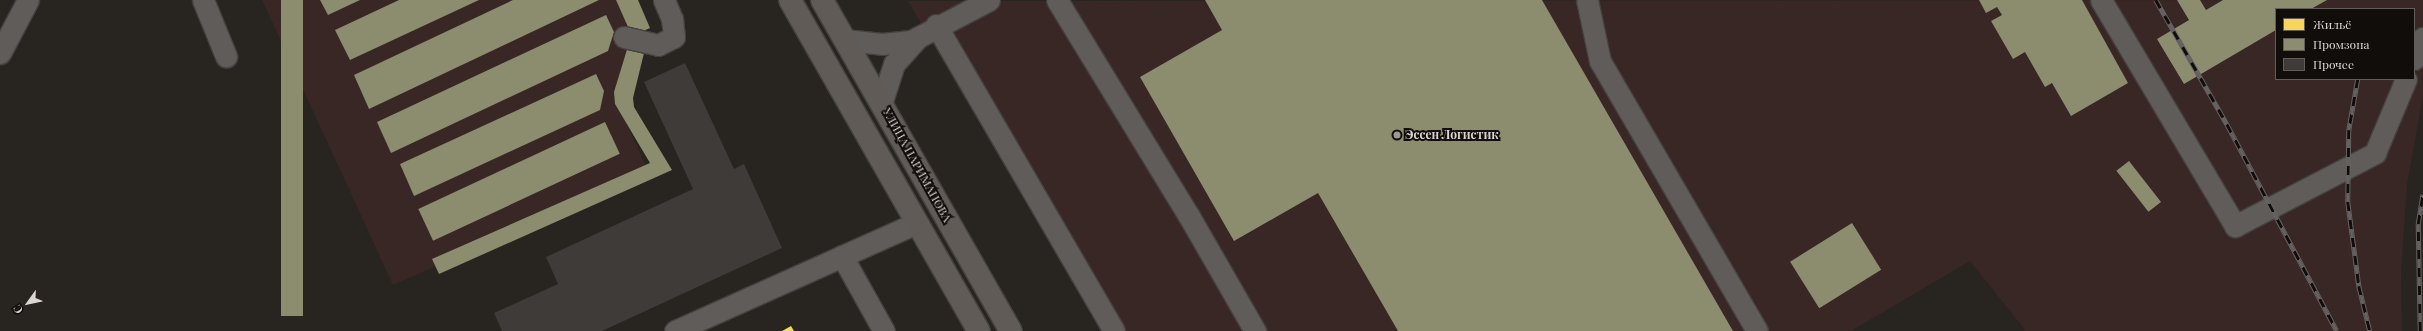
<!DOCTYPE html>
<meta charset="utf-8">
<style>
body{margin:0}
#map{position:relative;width:2423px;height:331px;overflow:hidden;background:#282420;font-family:"Playfair Display",serif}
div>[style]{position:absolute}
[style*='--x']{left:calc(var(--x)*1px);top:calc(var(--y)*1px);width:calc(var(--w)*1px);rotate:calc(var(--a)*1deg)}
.industrial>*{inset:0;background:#382724}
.homes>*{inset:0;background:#f6d55c}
.industry>*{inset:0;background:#8c8c6e;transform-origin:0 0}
.building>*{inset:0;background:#3f3b38}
.roads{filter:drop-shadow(1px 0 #44413e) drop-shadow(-1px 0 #44413e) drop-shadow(0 1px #44413e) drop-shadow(0 -1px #44413e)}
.minor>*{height:21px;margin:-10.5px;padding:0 10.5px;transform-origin:10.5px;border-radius:10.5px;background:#5f5c5a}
.major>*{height:22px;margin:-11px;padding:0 11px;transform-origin:11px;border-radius:11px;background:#605b56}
.rail>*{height:4.5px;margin-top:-2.25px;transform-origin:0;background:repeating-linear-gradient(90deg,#110d0b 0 9px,#646260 0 18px);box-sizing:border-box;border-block:1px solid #646260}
.dots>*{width:11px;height:11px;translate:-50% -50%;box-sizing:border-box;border:2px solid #110d0b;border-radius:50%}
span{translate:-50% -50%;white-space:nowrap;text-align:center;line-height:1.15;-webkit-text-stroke:4px #110d0b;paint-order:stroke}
.poi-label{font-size:12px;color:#dbd6d2;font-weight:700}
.left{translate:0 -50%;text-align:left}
.street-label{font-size:12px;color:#dbd6d2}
.legend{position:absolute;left:2275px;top:8px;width:140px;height:72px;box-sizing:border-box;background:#110d0b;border:1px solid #625d5b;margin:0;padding:5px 7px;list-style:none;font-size:12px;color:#dbd6d2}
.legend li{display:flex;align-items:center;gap:8px;height:20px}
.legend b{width:20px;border:1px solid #625d5b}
.north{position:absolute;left:8px;top:283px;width:40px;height:40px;-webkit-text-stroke:3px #110d0b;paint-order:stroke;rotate:237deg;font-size:11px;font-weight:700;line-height:16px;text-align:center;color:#dbd6d2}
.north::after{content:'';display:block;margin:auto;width:14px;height:18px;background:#dbd6d2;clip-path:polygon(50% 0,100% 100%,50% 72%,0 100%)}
</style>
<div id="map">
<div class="industrial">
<div style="clip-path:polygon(262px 0,624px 0,637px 26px,615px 98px,649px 173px,393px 285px)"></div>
<div style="clip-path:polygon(evenodd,2423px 0,2423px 95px,2407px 185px,2401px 274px,2402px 331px,2026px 331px,1970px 261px,1851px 331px,1101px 331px,908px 1px,2423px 0,2276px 9px,2414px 9px,2414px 79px,2276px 79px,2276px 9px)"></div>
</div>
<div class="homes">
<div style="clip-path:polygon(791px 326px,794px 331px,782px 331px)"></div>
</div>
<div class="industry">
<div style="left:281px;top:0;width:22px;height:316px"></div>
<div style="clip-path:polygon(320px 0,360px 0,328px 15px)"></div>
<div style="clip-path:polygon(399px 0,479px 0,350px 60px,335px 30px)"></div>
<div style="clip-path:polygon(513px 0,599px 0,369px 109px,354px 75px)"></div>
<div style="clip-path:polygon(616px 0,638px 0,650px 28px,632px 36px)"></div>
<div style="clip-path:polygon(1205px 0,1542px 0,1733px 331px,1398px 331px,1318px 193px,1234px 241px,1140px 77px,1222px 30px)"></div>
<div style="clip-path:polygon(1979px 0,2082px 0,2128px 83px,2071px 116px,2052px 83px,2045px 87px,2025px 52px,2013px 59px,1991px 21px,2002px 15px,1997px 7px,1986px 13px)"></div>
<div style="clip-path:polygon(2177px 0,2200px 0,2206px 10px,2223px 0,2327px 0,2311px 9px,2276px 9px,2276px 30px,2184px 84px,2157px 39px,2189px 20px)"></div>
<div style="clip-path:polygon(606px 15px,614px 32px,608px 51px,391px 153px,377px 122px)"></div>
<div style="clip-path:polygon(629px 43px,645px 49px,633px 98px,634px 107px,672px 170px,439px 274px,432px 259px,650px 163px,615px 104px,614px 92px)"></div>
<div style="clip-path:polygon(596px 74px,604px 91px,600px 110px,414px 196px,400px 164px)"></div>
<div style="left:605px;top:122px;width:35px;height:206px;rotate:65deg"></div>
<div style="left:2129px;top:161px;width:52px;height:16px;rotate:52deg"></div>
<div style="left:1852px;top:223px;width:55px;height:73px;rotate:58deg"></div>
</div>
<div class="building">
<div style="clip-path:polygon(685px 63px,734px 169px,744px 164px,782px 248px,602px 331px,502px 331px,494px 313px,558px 284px,546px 257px,693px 189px,644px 82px)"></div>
</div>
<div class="roads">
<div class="minor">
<div style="--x:203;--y:0;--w:61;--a:67.7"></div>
<div style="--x:1057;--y:0;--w:253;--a:58.6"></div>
<div style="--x:1189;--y:216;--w:133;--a:60.1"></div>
<div style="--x:1587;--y:0;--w:62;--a:78"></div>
<div style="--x:1600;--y:61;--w:312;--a:59.8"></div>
<div style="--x:2101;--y:0;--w:263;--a:59.3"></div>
<div style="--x:2235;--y:226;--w:158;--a:-27.5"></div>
<div style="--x:2375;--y:153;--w:80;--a:-67.3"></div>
<div style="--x:936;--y:25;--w:354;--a:59.8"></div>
<div style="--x:624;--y:37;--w:35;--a:13"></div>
<div style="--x:658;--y:45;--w:18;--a:-27"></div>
<div style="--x:674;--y:37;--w:18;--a:-96"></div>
<div style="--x:672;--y:19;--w:21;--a:-113"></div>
<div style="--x:845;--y:40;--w:37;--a:6"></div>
<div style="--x:882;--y:44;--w:29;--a:-6"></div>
<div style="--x:911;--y:41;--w:88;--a:-27.7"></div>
<div style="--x:0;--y:53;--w:60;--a:-62.2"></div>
<div style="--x:2414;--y:59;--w:23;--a:-67"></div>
<div style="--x:882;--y:101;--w:39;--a:-72"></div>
<div style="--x:894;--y:64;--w:36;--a:-48"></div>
<div style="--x:842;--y:256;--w:86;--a:60.8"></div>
<div style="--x:675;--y:331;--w:264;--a:-24.1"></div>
</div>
<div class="major">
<div style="--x:790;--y:0;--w:381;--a:60.3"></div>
<div style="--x:822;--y:0;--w:381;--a:60.3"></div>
</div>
</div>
<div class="rail">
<div style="--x:2156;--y:0;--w:143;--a:60.2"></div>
<div style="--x:2227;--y:124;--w:234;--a:62"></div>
<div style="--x:2358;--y:79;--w:52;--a:100"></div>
<div style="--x:2349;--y:130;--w:72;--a:90.8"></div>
<div style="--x:2348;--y:202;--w:85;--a:82.5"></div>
<div style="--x:2359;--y:286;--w:46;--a:76.3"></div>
<div style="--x:2420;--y:331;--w:107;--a:-91.1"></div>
<div style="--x:2418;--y:224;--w:30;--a:-81"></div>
</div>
<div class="dots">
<div style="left:1397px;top:135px;background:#9c9894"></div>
</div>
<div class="poi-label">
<span class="left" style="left:1405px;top:135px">Эссен Логистик</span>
</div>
<div class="street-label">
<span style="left:917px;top:165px;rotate:61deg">УЛИЦА НАРИМАНОВА</span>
</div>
<ul class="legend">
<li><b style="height:11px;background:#f6d55c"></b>Жильё</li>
<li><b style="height:11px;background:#8c8c6e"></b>Промзона</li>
<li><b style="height:11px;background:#3f3b38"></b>Прочее</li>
</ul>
<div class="north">С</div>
</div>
